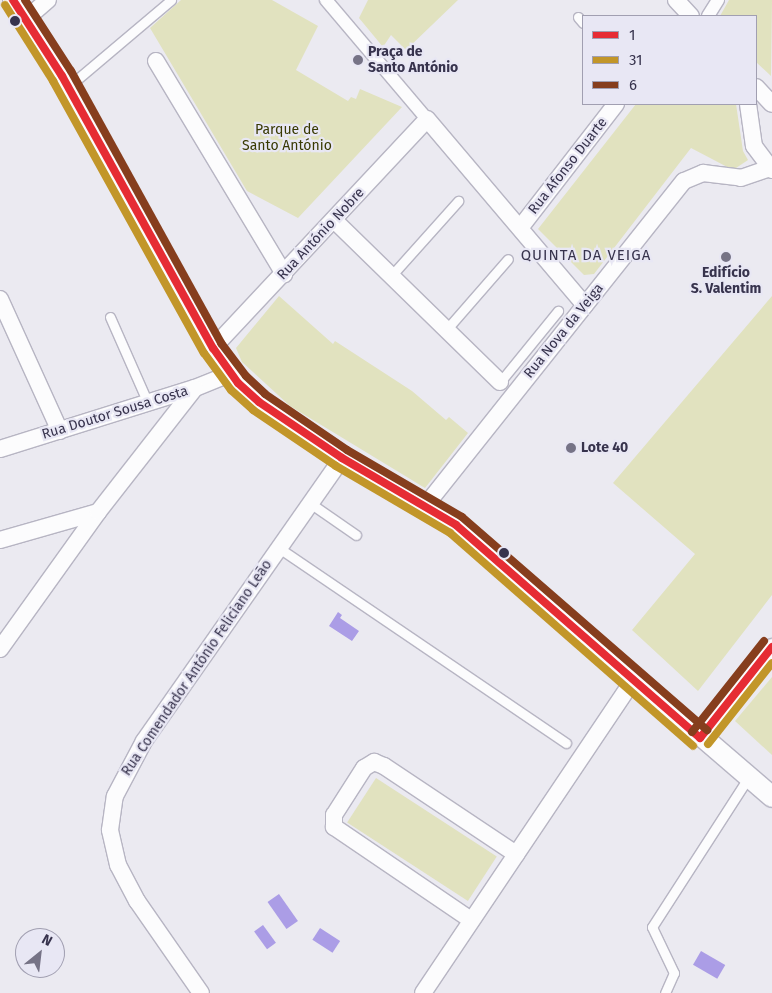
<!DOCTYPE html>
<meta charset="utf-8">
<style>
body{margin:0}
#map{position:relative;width:772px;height:993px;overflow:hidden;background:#ebeaf1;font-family:"Fira Sans",sans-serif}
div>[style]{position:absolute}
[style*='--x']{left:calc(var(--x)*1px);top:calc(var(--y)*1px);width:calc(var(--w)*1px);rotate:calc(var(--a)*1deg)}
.green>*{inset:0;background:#e1e2bf;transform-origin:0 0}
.water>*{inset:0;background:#ab9de6;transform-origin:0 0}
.roads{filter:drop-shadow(1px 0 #b7b5c3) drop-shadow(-1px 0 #b7b5c3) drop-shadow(0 1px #b7b5c3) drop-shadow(0 -1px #b7b5c3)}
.service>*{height:9px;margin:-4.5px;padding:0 4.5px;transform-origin:4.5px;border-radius:4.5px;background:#fcfcfd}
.pedestrian>*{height:12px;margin:-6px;padding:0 6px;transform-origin:6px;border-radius:6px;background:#fcfcfd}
.minor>*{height:16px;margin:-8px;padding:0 8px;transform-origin:8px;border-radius:8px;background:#fcfcfd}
.tertiary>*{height:20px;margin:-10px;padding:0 10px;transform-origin:10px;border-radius:10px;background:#fcfcfd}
.bus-1>*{height:8px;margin:-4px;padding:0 4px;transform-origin:4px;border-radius:4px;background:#e62c34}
.bus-2>*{height:8px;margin:-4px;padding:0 4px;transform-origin:4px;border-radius:4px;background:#c29629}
.bus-3>*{height:8px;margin:-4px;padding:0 4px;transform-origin:4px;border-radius:4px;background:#863e1d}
.dots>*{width:14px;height:14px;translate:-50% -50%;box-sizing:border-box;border:2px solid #e8e7f4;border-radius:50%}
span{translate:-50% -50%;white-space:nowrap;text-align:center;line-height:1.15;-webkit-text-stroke:4.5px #e8e7f4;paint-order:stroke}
.poi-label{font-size:14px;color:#37334d;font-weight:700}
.left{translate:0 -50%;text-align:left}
.park-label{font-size:14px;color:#383902}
.street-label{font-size:14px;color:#37334d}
.neighbourhood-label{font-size:15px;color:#37334d;letter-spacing:1px}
.legend{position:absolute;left:582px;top:15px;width:175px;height:90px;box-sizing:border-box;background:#e8e7f4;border:1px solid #a19fb1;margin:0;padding:6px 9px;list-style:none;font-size:15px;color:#37334d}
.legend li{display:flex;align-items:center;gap:10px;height:25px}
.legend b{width:25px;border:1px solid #a19fb1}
.north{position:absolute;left:15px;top:928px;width:50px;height:50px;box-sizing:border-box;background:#e8e7f4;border:1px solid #a19fb1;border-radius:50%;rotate:29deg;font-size:14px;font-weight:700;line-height:20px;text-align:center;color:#37334d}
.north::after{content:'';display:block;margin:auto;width:18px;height:22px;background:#767386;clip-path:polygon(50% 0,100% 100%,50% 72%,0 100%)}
</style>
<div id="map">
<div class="green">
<div style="clip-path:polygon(181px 0,272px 0,318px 26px,296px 70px,348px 101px,351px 97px,356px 99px,360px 89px,402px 107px,298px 218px,247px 191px,150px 28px)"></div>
<div style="clip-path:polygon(368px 0,458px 0,406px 50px,391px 35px,383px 47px,359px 18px)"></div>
<div style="clip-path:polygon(729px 0,772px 0,771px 76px,756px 62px,756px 16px,720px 16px)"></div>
<div style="clip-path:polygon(636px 104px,736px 104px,743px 151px,748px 160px,733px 170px,691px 148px,594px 274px,584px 275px,538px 229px)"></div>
<div style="clip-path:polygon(279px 296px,333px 344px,335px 341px,412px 391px,446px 420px,449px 417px,468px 433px,425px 488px,290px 406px,242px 362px,236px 348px)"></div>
<div style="clip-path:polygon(772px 296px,772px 595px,698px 691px,632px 630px,695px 554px,613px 483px)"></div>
<div style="clip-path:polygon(772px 677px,772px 755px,735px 721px)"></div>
<div style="left:376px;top:778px;width:144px;height:53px;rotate:33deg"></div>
</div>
<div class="water">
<div style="clip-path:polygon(338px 612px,342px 615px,340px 618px,359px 631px,352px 641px,329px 626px)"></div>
<div style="left:279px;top:894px;width:33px;height:14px;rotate:55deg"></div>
<div style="left:263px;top:925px;width:22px;height:11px;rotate:54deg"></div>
<div style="left:320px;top:928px;width:24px;height:14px;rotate:33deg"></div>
<div style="left:701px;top:951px;width:28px;height:16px;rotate:30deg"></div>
</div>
<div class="roads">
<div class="service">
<div style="--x:578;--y:17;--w:8;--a:50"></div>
<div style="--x:68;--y:87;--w:135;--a:-40.2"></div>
<div style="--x:391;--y:276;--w:101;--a:-48.2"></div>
<div style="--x:110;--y:317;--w:94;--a:66.2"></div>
<div style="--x:446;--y:330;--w:94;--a:-48.9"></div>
<div style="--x:500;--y:382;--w:92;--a:-50.8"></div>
<div style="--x:310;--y:503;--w:56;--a:34.8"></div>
<div style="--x:279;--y:548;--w:347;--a:34.2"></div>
<div style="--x:665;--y:993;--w:22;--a:-66"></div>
<div style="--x:674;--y:973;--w:51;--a:-115.6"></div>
<div style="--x:652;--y:927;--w:177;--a:-57.2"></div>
</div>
<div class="pedestrian">
<div style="--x:326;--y:0;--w:156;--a:49.7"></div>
<div style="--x:708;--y:16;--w:19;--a:-58"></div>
</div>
<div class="minor">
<div style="--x:676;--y:0;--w:22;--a:47"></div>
<div style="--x:26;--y:19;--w:29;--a:-41"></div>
<div style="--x:156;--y:61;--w:249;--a:59"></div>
<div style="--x:756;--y:87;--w:23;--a:47"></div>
<div style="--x:748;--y:104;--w:42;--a:81.9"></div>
<div style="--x:754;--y:146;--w:30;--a:53"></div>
<div style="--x:334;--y:220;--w:232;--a:44.3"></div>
<div style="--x:520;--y:228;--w:157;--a:-52.3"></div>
<div style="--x:0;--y:299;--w:145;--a:65.6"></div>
<div style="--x:213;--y:348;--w:313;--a:-46.9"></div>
<div style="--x:427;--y:119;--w:244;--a:49.7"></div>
<div style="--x:0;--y:449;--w:204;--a:-17.4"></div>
<div style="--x:195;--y:388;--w:37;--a:-22"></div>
<div style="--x:426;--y:505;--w:414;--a:-51.5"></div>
<div style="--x:684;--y:181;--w:21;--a:-23"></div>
<div style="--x:703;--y:173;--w:38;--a:7"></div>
<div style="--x:741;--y:178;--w:31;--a:-19"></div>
<div style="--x:0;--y:540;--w:102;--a:-15.9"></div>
<div style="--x:0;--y:649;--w:168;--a:-54.4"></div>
<div style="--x:98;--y:512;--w:157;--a:-52"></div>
<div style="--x:700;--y:738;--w:116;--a:-51.6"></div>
<div style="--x:471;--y:920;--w:166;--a:-145.8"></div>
<div style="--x:334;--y:827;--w:12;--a:-90"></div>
<div style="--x:334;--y:815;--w:56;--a:-57.4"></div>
<div style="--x:364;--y:768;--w:12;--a:-31"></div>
<div style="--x:374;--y:762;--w:11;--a:22"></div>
<div style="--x:384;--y:766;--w:159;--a:33.7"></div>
<div style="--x:201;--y:993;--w:112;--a:-124.8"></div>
<div style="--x:137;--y:901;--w:41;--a:-117.8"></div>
<div style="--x:118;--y:865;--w:36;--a:-103"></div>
<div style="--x:110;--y:830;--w:34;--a:-82"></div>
<div style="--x:115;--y:796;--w:62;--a:-62.2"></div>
<div style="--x:144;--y:741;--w:345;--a:-55"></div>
<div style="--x:423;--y:993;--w:377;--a:-56.1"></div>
</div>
<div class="tertiary">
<div style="--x:13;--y:0;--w:90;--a:57.2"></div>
<div style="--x:62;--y:76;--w:311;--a:61"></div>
<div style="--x:213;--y:348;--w:43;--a:54.5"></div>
<div style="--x:238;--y:383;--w:28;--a:42"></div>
<div style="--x:259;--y:402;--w:100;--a:34"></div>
<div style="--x:342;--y:458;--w:132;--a:30.4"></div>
<div style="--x:456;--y:525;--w:417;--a:40.7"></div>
</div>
</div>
<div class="bus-1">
<div style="--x:13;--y:0;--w:90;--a:57.2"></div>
<div style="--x:62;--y:76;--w:311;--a:61"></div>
<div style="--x:213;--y:348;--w:43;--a:54.5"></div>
<div style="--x:238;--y:383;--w:28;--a:42"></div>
<div style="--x:259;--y:402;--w:100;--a:34"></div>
<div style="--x:342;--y:458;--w:132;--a:30.4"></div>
<div style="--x:456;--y:525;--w:324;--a:41.1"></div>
<div style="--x:700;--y:738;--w:116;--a:-51.6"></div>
</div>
<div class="bus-2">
<div style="--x:5;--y:5;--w:90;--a:57.7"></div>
<div style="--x:53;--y:81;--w:311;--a:61"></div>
<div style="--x:204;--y:353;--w:46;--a:53.9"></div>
<div style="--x:231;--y:390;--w:30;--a:42"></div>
<div style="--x:253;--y:410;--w:100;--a:34"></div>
<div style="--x:336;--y:466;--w:132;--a:30.4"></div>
<div style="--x:450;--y:533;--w:323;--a:41.2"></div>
<div style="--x:708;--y:744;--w:103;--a:-51.7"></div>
</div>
<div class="bus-3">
<div style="--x:25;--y:0;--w:85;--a:57.1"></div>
<div style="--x:71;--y:71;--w:311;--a:61.1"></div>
<div style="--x:221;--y:343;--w:41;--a:52.9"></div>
<div style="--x:246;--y:376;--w:26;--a:43"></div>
<div style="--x:265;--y:394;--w:99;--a:34.3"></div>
<div style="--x:347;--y:450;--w:133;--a:30.2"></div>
<div style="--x:462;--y:517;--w:325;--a:41"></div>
<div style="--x:692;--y:732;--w:116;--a:-51.6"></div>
</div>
<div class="dots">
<div style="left:15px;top:21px;background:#37334d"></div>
<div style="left:358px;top:60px;background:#767386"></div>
<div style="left:726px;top:257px;background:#767386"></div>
<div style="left:571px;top:448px;background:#767386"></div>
<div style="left:504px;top:553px;background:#37334d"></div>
</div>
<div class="poi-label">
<span class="left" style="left:368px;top:60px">Praça de<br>Santo António</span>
<span style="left:726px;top:281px">Edifício<br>S. Valentim</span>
<span class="left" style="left:581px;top:448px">Lote 40</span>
</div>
<div class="park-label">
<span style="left:287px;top:138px">Parque de<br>Santo António</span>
</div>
<div class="street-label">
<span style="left:568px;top:166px;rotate:-52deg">Rua Afonso Duarte</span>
<span style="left:321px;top:234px;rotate:-47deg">Rua António Nobre</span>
<span style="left:564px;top:331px;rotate:-51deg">Rua Nova da Veiga</span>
<span style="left:115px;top:413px;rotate:-17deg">Rua Doutor Sousa Costa</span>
<span style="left:197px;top:668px;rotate:-56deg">Rua Comendador António Feliciano Leão</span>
</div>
<div class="neighbourhood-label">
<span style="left:586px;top:256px">QUINTA DA VEIGA</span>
</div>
<ul class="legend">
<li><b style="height:6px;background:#e62c34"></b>1</li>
<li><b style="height:6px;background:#c29629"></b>31</li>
<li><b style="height:6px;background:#863e1d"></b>6</li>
</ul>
<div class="north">N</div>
</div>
